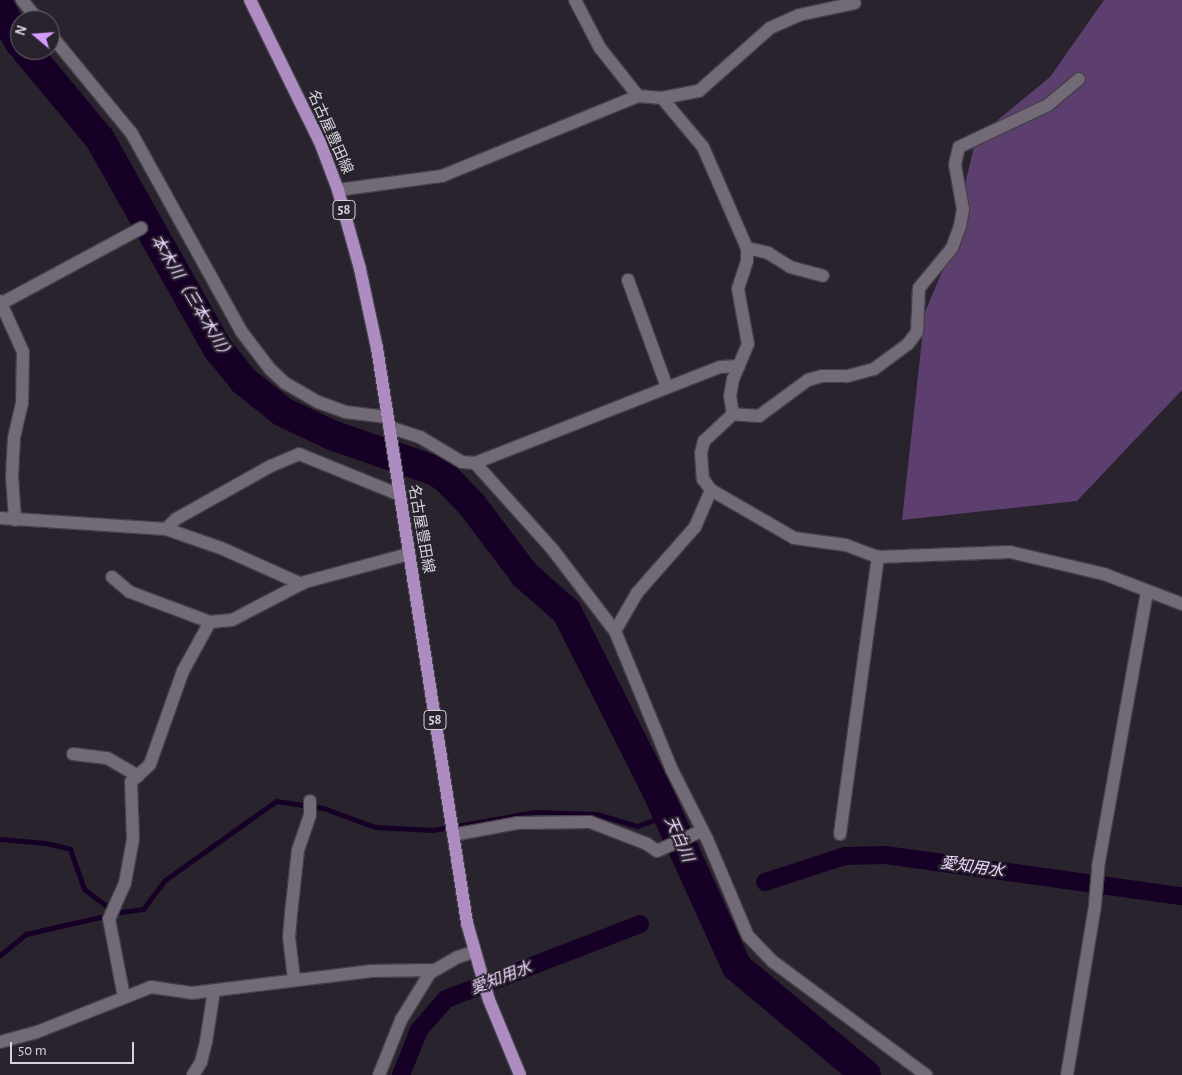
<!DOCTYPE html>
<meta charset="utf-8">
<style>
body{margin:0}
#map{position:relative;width:1182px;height:1075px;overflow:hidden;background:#29232e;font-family:"Alegreya Sans","Noto Sans JP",sans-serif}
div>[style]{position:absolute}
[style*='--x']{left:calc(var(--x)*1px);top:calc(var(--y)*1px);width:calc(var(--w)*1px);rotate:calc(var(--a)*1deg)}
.green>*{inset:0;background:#5c3f6e}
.stream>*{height:5px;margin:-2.5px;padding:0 2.5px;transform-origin:2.5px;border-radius:2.5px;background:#170025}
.canal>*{height:18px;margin:-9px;padding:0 9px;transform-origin:9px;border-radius:9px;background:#170025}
.river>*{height:30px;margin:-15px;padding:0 15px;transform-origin:15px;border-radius:15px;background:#170025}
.roads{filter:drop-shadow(1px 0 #454049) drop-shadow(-1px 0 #454049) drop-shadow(0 1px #454049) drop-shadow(0 -1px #454049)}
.street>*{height:12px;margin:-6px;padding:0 6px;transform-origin:6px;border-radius:6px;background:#726a77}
.primary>*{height:12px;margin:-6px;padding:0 6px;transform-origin:6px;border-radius:6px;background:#ad8dc1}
span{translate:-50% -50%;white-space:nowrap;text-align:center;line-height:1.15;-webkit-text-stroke:4px #29232e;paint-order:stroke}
.shield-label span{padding:1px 4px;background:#29232e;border:1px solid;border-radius:4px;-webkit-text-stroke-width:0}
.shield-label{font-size:14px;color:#d8d3db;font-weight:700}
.street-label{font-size:15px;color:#d8d3db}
.water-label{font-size:16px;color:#efd9ff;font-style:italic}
.north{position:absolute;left:10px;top:10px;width:50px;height:50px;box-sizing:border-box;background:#29232e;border:1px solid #6f6973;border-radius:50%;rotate:288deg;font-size:14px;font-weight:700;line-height:20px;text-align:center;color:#d8d3db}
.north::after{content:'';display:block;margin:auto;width:18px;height:22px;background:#d59bfa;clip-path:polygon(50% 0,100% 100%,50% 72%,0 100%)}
.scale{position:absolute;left:10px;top:1042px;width:124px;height:22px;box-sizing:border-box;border:2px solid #d8d3db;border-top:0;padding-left:6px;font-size:15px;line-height:18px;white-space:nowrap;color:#d8d3db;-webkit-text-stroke:4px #29232e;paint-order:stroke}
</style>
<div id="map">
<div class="green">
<div style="clip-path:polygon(1104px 0,1182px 0,1182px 390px,1077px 501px,902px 520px,925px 312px,947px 260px,976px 138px,1050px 77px)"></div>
</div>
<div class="stream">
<div style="--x:0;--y:839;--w:46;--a:5"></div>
<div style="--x:46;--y:843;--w:25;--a:14"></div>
<div style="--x:70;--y:849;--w:42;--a:70.7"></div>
<div style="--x:84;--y:889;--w:31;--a:37"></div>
<div style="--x:109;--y:908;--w:13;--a:18"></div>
<div style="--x:121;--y:912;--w:22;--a:-8"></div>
<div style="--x:143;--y:909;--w:36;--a:-53"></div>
<div style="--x:165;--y:880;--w:136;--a:-35.4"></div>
<div style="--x:276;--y:801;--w:48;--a:8.5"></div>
<div style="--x:323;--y:808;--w:55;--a:20.1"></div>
<div style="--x:375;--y:827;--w:58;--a:3"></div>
<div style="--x:433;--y:830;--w:104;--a:-10"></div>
<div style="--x:535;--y:812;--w:62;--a:1.8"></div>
<div style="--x:597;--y:814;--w:42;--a:16.7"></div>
<div style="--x:637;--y:826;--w:32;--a:-20"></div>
<div style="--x:0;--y:955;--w:33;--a:-39"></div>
<div style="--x:26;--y:934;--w:85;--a:-12.9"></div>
</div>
<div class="canal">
<div style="--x:765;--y:882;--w:84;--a:-18"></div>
<div style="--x:845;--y:856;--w:40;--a:-1.4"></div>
<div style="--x:885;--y:855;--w:300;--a:7.9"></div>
<div style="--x:401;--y:1075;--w:48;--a:-68.2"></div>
<div style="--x:419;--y:1030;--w:41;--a:-48.9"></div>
<div style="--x:446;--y:999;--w:208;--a:-21.1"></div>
</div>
<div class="river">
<div style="--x:0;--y:8;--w:40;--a:60.3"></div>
<div style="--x:26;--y:50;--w:116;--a:50.3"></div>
<div style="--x:100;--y:139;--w:241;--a:60.7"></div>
<div style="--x:218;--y:349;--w:41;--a:50.9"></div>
<div style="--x:244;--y:381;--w:50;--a:38.5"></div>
<div style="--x:283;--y:412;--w:56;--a:25.2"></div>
<div style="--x:334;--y:436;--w:108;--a:18.9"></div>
<div style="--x:436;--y:471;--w:14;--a:36"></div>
<div style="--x:447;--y:479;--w:36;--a:46"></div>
<div style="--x:472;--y:505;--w:88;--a:52.9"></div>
<div style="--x:525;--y:575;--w:56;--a:41.4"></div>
<div style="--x:567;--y:612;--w:200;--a:63.3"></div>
<div style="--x:657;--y:791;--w:193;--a:65.6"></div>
<div style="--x:737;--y:967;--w:168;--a:39.9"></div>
</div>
<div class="roads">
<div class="street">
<div style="--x:22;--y:0;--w:26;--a:51"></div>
<div style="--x:575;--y:0;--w:54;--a:62.5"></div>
<div style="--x:600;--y:48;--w:61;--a:51.6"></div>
<div style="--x:50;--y:34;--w:129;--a:50.6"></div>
<div style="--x:132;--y:134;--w:225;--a:61"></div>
<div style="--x:241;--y:331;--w:48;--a:52.7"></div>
<div style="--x:270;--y:369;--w:21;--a:43"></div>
<div style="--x:285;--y:383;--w:38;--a:30"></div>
<div style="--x:318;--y:402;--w:29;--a:20"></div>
<div style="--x:345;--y:412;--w:42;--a:6.8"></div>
<div style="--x:1079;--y:79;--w:40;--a:140"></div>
<div style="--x:1048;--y:105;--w:98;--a:154.7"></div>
<div style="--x:959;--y:147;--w:18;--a:103"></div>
<div style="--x:955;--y:165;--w:45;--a:79.7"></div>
<div style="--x:963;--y:209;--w:17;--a:100"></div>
<div style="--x:960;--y:226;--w:23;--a:110"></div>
<div style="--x:952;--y:248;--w:52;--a:129.5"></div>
<div style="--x:919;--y:288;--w:44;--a:92.6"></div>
<div style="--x:917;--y:332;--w:15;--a:127"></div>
<div style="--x:908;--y:344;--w:42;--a:143.7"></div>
<div style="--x:874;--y:369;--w:28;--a:165"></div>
<div style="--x:847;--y:376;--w:25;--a:180"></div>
<div style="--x:822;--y:376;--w:15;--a:164"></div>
<div style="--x:808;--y:380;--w:61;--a:143.7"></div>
<div style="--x:759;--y:416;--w:26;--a:-176"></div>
<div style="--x:733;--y:414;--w:40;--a:137"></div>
<div style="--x:704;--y:441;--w:12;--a:104"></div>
<div style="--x:701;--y:453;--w:26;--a:86"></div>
<div style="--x:703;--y:479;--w:14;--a:54"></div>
<div style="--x:711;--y:490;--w:96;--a:30"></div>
<div style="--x:794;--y:538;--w:52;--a:7.7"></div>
<div style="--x:846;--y:545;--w:34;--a:21"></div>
<div style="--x:878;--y:557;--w:132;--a:-2.2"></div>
<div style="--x:1010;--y:552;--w:97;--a:13.2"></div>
<div style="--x:1104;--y:574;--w:84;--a:21"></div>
<div style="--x:662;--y:98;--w:64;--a:50.1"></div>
<div style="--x:703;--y:147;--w:110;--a:66.5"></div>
<div style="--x:747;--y:248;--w:13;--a:90"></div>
<div style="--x:747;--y:261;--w:29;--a:108"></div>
<div style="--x:738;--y:289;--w:56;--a:79.7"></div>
<div style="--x:748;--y:344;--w:38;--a:113"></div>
<div style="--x:733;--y:379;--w:17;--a:100"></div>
<div style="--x:730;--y:396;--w:18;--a:81"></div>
<div style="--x:338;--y:190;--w:105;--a:-7.7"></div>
<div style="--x:442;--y:176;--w:212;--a:-22.2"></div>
<div style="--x:638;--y:96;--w:24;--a:5"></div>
<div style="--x:662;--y:98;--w:38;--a:-11"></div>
<div style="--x:699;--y:91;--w:95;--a:-41.6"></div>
<div style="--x:770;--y:28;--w:32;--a:-24"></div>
<div style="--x:799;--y:15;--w:57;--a:-12.1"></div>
<div style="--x:747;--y:248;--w:22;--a:13"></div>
<div style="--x:768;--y:253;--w:26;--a:32"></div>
<div style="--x:790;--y:267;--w:34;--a:15"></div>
<div style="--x:628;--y:280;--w:114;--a:70"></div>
<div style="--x:0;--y:301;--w:56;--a:65.7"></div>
<div style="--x:23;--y:352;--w:51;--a:91.1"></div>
<div style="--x:22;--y:403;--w:36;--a:103"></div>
<div style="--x:14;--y:438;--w:38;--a:93"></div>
<div style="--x:12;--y:476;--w:44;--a:86.1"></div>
<div style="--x:2;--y:303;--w:158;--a:-28.3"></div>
<div style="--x:389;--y:427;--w:33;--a:18"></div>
<div style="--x:420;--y:437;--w:49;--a:30.8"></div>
<div style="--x:462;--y:462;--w:13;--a:4"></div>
<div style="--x:475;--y:463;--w:263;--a:-21.4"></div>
<div style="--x:720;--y:367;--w:19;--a:-3"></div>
<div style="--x:475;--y:463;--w:117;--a:48.1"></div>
<div style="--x:553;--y:550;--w:102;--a:52.6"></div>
<div style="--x:615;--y:631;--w:150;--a:67.7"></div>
<div style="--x:672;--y:770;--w:77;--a:63.1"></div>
<div style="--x:707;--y:839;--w:105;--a:67.1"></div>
<div style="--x:748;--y:936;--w:35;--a:46"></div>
<div style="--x:772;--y:961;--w:192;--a:36.5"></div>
<div style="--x:0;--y:518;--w:166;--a:3.8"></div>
<div style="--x:166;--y:529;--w:58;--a:19.1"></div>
<div style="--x:221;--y:548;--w:88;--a:24.2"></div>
<div style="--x:166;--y:529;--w:14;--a:-45"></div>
<div style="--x:176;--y:519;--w:109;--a:-29.2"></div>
<div style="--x:271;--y:466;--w:30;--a:-23"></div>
<div style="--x:299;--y:454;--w:109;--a:22.1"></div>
<div style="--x:112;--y:577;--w:23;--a:40"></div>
<div style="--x:130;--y:592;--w:85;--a:20.6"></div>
<div style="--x:615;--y:631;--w:44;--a:-59.9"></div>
<div style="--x:637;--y:593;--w:88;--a:-48.7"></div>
<div style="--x:695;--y:527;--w:40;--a:-66.6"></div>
<div style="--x:73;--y:754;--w:34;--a:7"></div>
<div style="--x:107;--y:758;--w:36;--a:30"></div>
<div style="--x:840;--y:834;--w:280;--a:-82.2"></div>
<div style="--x:453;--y:835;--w:65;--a:-10.6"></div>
<div style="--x:517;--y:823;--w:73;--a:-0.8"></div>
<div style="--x:590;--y:822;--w:61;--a:21.1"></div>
<div style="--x:647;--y:844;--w:12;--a:35"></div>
<div style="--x:657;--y:851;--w:48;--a:-24.4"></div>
<div style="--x:294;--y:979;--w:42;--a:-96.8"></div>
<div style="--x:289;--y:937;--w:32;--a:-85"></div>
<div style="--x:292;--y:905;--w:55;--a:-83.8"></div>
<div style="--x:298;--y:850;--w:37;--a:-71"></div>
<div style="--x:310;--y:815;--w:14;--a:-90"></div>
<div style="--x:124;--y:997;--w:79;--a:-100.9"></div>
<div style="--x:109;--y:919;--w:39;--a:-66"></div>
<div style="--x:125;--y:883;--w:45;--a:-79.7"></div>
<div style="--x:133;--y:839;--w:57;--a:-92"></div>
<div style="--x:131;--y:782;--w:26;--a:-43"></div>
<div style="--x:150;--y:764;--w:99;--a:-70.5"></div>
<div style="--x:183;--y:671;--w:56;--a:-61.1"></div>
<div style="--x:210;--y:622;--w:22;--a:-5"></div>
<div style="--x:232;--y:620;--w:82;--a:-27.5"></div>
<div style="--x:305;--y:582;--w:108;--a:-15.1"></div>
<div style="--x:0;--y:1042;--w:38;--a:-15"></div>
<div style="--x:37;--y:1032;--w:123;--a:-21.5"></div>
<div style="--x:151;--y:987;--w:41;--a:8.3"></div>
<div style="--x:192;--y:993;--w:179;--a:-7"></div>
<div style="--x:370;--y:971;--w:63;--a:-0.9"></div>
<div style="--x:433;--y:970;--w:4;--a:135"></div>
<div style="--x:193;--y:1075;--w:15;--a:-58"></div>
<div style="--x:201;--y:1062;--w:21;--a:-76"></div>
<div style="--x:206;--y:1042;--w:52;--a:-81.1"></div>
<div style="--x:379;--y:1075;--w:59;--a:-68.2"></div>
<div style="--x:401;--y:1020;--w:55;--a:-58.3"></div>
<div style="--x:430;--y:973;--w:32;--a:-30"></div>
<div style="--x:458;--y:957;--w:16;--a:-18"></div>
<div style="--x:1067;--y:1075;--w:172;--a:-80.6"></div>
<div style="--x:1095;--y:905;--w:38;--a:-85"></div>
<div style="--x:1098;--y:867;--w:279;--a:-79.9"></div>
</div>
<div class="primary">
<div style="--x:250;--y:0;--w:158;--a:63.8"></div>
<div style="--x:320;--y:142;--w:51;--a:69.4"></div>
<div style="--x:338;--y:190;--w:82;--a:74.4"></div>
<div style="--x:360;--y:269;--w:81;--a:77.9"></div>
<div style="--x:377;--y:348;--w:582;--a:81.1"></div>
<div style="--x:467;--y:923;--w:80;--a:74.1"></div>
<div style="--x:489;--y:1000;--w:81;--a:67.5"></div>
</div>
</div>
<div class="shield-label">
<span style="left:344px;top:210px">58</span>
<span style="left:435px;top:720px">58</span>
</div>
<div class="street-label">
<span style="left:330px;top:132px;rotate:66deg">名古屋豊田線</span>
<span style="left:421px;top:529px;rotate:80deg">名古屋豊田線</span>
</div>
<div class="water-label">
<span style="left:192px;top:298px;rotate:59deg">本木川（三本木川）</span>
<span style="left:679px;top:839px;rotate:66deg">天白川</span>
<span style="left:972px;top:867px;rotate:8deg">愛知用水</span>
<span style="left:501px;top:978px;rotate:-21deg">愛知用水</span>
</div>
<div class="north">N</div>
<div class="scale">50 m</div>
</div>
